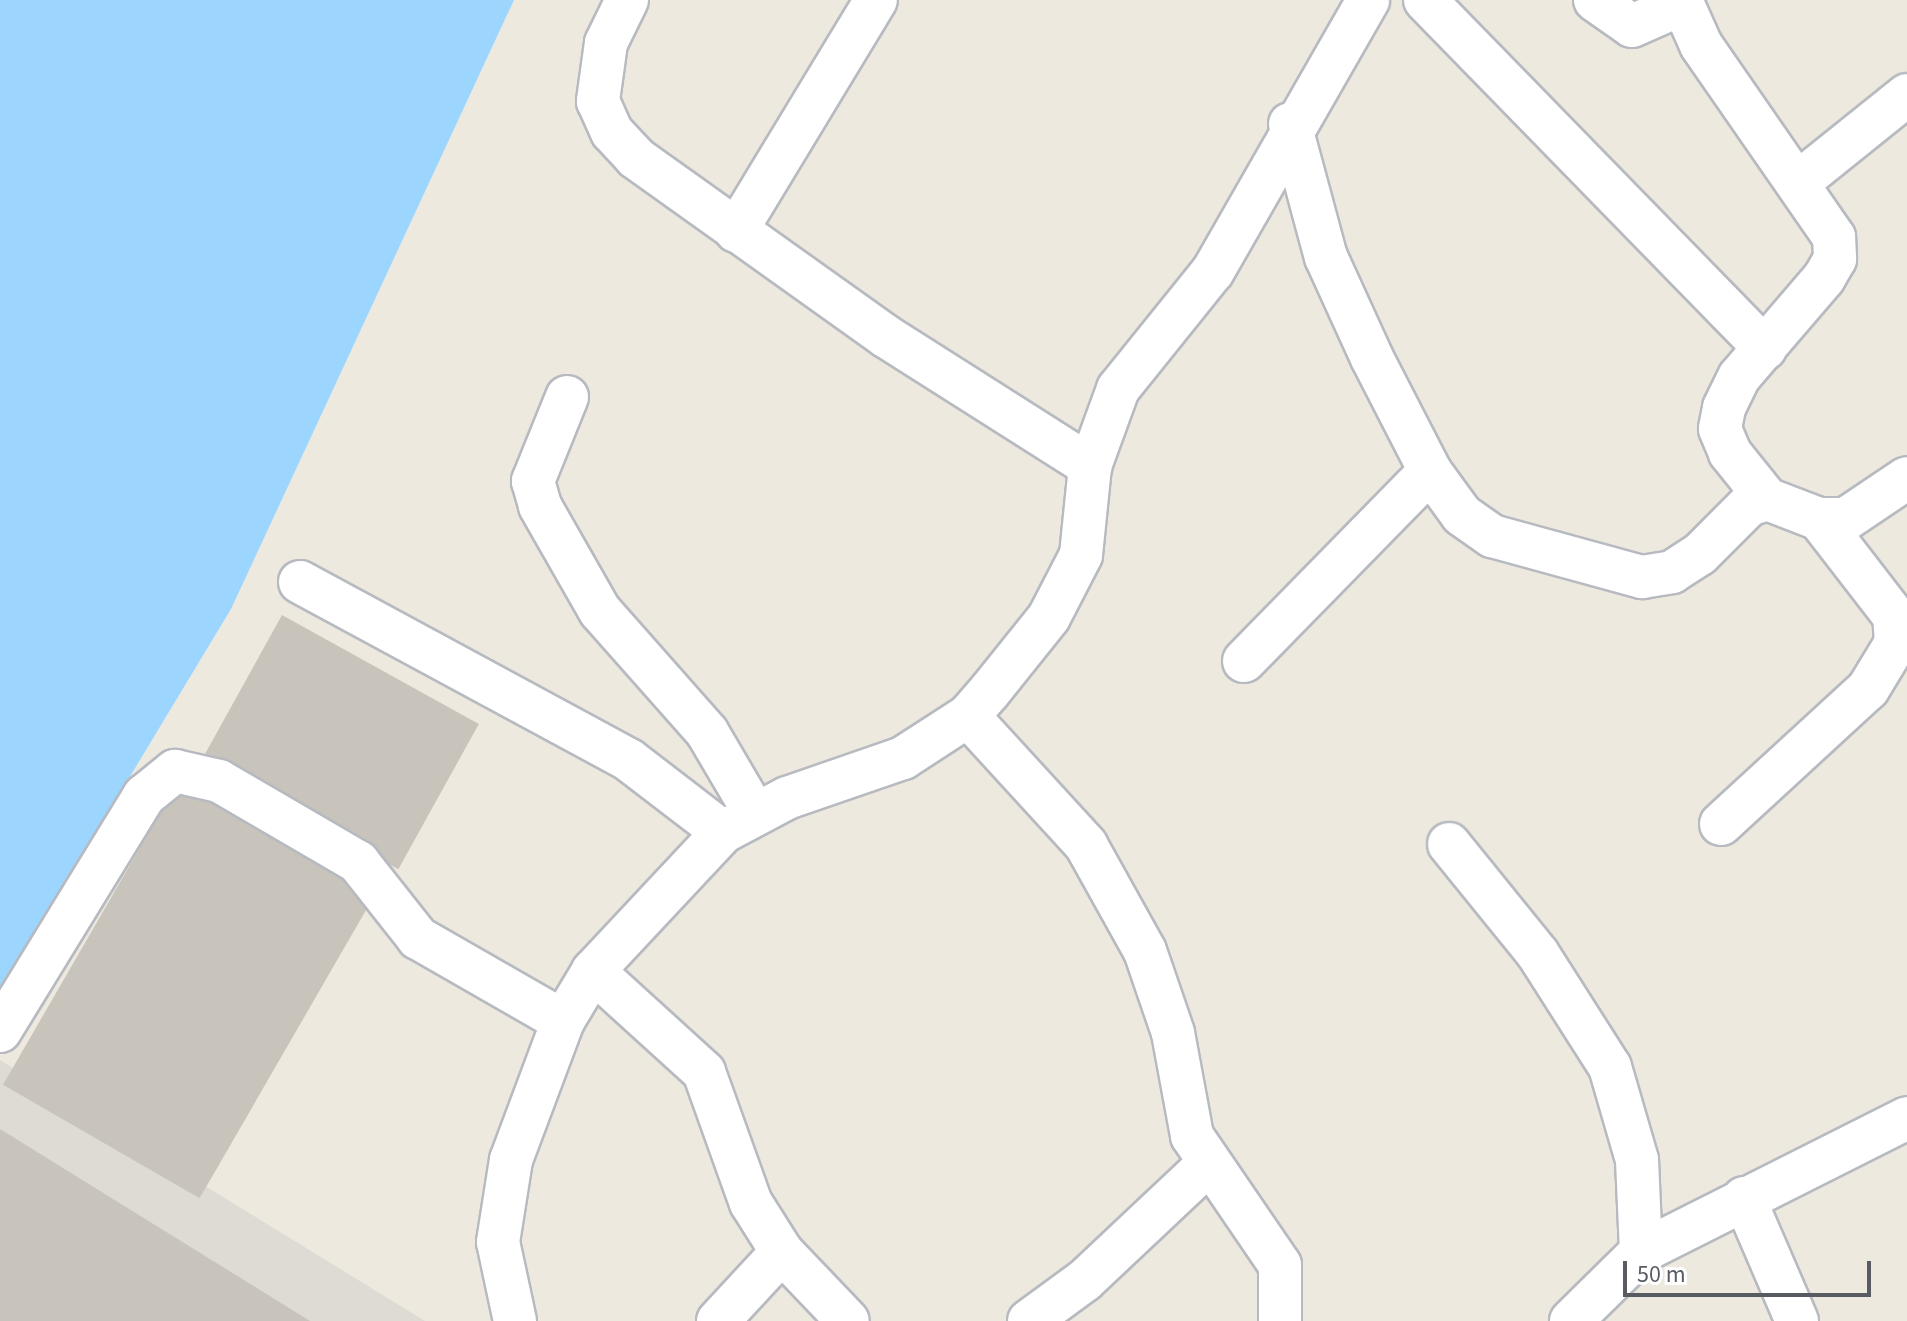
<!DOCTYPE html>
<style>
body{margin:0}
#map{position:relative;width:1907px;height:1321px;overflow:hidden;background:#ede9de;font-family:"Source Sans 3",sans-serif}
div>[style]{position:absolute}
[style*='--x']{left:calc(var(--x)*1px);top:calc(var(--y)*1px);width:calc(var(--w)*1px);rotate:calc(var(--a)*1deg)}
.industrial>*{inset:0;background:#dddbd3}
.water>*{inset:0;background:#9cd6ff}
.building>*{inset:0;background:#c8c4bb;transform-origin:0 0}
.roads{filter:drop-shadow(2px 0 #b7bac0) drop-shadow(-2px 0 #b7bac0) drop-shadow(0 2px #b7bac0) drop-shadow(0 -2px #b7bac0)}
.minor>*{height:42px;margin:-21px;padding:0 21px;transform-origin:21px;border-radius:21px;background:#fff}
span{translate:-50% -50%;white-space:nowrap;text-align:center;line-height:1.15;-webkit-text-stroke:8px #fff;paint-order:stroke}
.scale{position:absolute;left:1623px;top:1261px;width:248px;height:36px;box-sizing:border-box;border:4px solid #585c62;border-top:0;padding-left:10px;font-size:24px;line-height:28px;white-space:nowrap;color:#585c62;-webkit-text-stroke:6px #fff;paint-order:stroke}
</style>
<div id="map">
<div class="industrial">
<div style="clip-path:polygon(0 1060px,425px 1321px,0 1321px)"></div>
</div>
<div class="water">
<div style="clip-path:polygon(0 0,514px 0,231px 609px,0 992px)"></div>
</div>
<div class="building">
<div style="left:282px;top:615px;width:225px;height:166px;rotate:29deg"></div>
<div style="left:179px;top:780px;width:227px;height:352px;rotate:30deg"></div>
<div style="clip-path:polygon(0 1129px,310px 1321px,0 1321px)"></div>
</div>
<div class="roads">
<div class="minor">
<div style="--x:627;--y:0;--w:48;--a:116"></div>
<div style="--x:606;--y:43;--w:59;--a:97.9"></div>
<div style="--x:598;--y:101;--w:34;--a:66"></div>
<div style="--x:612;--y:132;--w:35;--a:47"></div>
<div style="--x:636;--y:158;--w:308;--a:35.5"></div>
<div style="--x:887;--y:337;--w:241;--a:32.4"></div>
<div style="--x:1425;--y:0;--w:487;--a:45.7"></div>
<div style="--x:1595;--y:0;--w:45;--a:35.1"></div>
<div style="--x:1632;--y:26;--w:55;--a:-23.7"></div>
<div style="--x:1681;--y:0;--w:49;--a:66"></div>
<div style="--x:1701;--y:45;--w:234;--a:55.3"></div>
<div style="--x:1834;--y:237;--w:22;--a:87"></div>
<div style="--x:1835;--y:259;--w:22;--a:120"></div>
<div style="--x:1824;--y:278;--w:130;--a:130.6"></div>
<div style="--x:1739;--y:377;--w:34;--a:116"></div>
<div style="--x:1724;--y:408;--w:21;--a:101"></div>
<div style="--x:1720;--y:429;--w:26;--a:67"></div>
<div style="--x:1730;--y:453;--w:59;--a:51.2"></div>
<div style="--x:1290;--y:124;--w:138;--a:74.9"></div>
<div style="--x:1326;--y:257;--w:111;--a:65.5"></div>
<div style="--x:1372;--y:358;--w:127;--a:62.8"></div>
<div style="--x:1430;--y:471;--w:54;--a:54"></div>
<div style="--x:1462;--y:515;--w:37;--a:35"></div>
<div style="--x:1492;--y:536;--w:156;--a:15.3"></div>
<div style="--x:1642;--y:577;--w:30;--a:-9"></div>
<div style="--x:1672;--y:572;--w:33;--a:-33"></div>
<div style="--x:1700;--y:554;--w:69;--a:-45"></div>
<div style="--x:1749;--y:505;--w:19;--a:-18"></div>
<div style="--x:1767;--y:499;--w:56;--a:21"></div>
<div style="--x:1819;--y:519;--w:27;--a:0"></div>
<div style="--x:1846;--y:519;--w:73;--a:-33.9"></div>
<div style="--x:1800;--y:181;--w:137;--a:-38.8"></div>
<div style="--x:736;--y:231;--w:270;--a:-58.8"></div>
<div style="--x:567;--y:397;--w:91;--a:112"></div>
<div style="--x:533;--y:481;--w:26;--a:74"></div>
<div style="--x:540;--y:506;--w:121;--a:60.3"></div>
<div style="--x:600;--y:611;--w:162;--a:48.5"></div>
<div style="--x:707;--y:732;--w:93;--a:59.6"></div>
<div style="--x:300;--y:582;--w:374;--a:28.4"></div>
<div style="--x:629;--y:760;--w:118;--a:37.5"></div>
<div style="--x:1244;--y:661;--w:266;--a:-45.6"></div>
<div style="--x:968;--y:716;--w:175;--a:47.5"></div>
<div style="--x:1086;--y:845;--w:121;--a:60.9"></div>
<div style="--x:1145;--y:951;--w:87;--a:71.1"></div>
<div style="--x:1173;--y:1033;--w:105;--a:79.5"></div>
<div style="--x:1192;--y:1136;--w:156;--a:55.7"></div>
<div style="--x:1280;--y:1265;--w:56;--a:90"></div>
<div style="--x:1721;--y:824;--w:200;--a:-42.6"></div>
<div style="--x:1868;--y:689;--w:54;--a:-58.7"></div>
<div style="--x:1896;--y:643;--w:27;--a:-94"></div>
<div style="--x:1894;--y:616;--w:123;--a:-127.7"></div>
<div style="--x:1449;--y:844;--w:141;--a:51"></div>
<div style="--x:1538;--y:954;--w:134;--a:57.5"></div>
<div style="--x:1610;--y:1067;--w:97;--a:73.8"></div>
<div style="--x:1637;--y:1160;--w:92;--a:87.5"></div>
<div style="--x:593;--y:971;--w:150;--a:42.3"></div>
<div style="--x:704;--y:1072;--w:139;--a:70.3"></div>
<div style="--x:751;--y:1203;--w:58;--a:57.7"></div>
<div style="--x:782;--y:1252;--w:95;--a:46.3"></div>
<div style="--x:0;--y:1031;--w:276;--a:-58.5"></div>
<div style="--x:144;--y:796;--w:40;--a:-39"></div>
<div style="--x:175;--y:771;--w:45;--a:12.8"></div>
<div style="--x:219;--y:781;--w:161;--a:30.2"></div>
<div style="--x:358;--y:862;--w:97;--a:51.7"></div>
<div style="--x:418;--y:938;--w:167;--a:29.8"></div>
<div style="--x:1744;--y:1198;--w:134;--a:66.7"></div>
<div style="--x:515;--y:1321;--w:81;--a:-102.1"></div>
<div style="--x:498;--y:1242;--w:83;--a:-81"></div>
<div style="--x:511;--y:1160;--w:148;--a:-69.5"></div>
<div style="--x:563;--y:1021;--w:58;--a:-59"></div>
<div style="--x:593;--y:971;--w:190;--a:-46.9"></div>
<div style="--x:723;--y:832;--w:72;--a:-28"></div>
<div style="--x:787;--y:798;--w:123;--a:-19"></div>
<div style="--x:903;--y:758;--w:77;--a:-32.9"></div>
<div style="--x:968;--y:716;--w:32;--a:-49"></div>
<div style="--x:989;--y:692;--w:96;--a:-51.3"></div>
<div style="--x:1049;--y:617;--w:70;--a:-62.7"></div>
<div style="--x:1081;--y:555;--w:89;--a:-84.2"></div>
<div style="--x:1090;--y:466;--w:82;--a:-70"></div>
<div style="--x:1118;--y:389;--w:151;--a:-51.2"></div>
<div style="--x:1213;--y:271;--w:312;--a:-60.2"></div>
<div style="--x:718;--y:1321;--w:94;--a:-47.2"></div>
<div style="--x:1029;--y:1321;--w:69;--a:-36.2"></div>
<div style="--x:1085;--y:1280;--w:170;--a:-43.3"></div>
<div style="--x:1571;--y:1321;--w:98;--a:-44.6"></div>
<div style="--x:1641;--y:1252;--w:298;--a:-26.7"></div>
</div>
</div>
<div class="scale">50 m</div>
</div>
